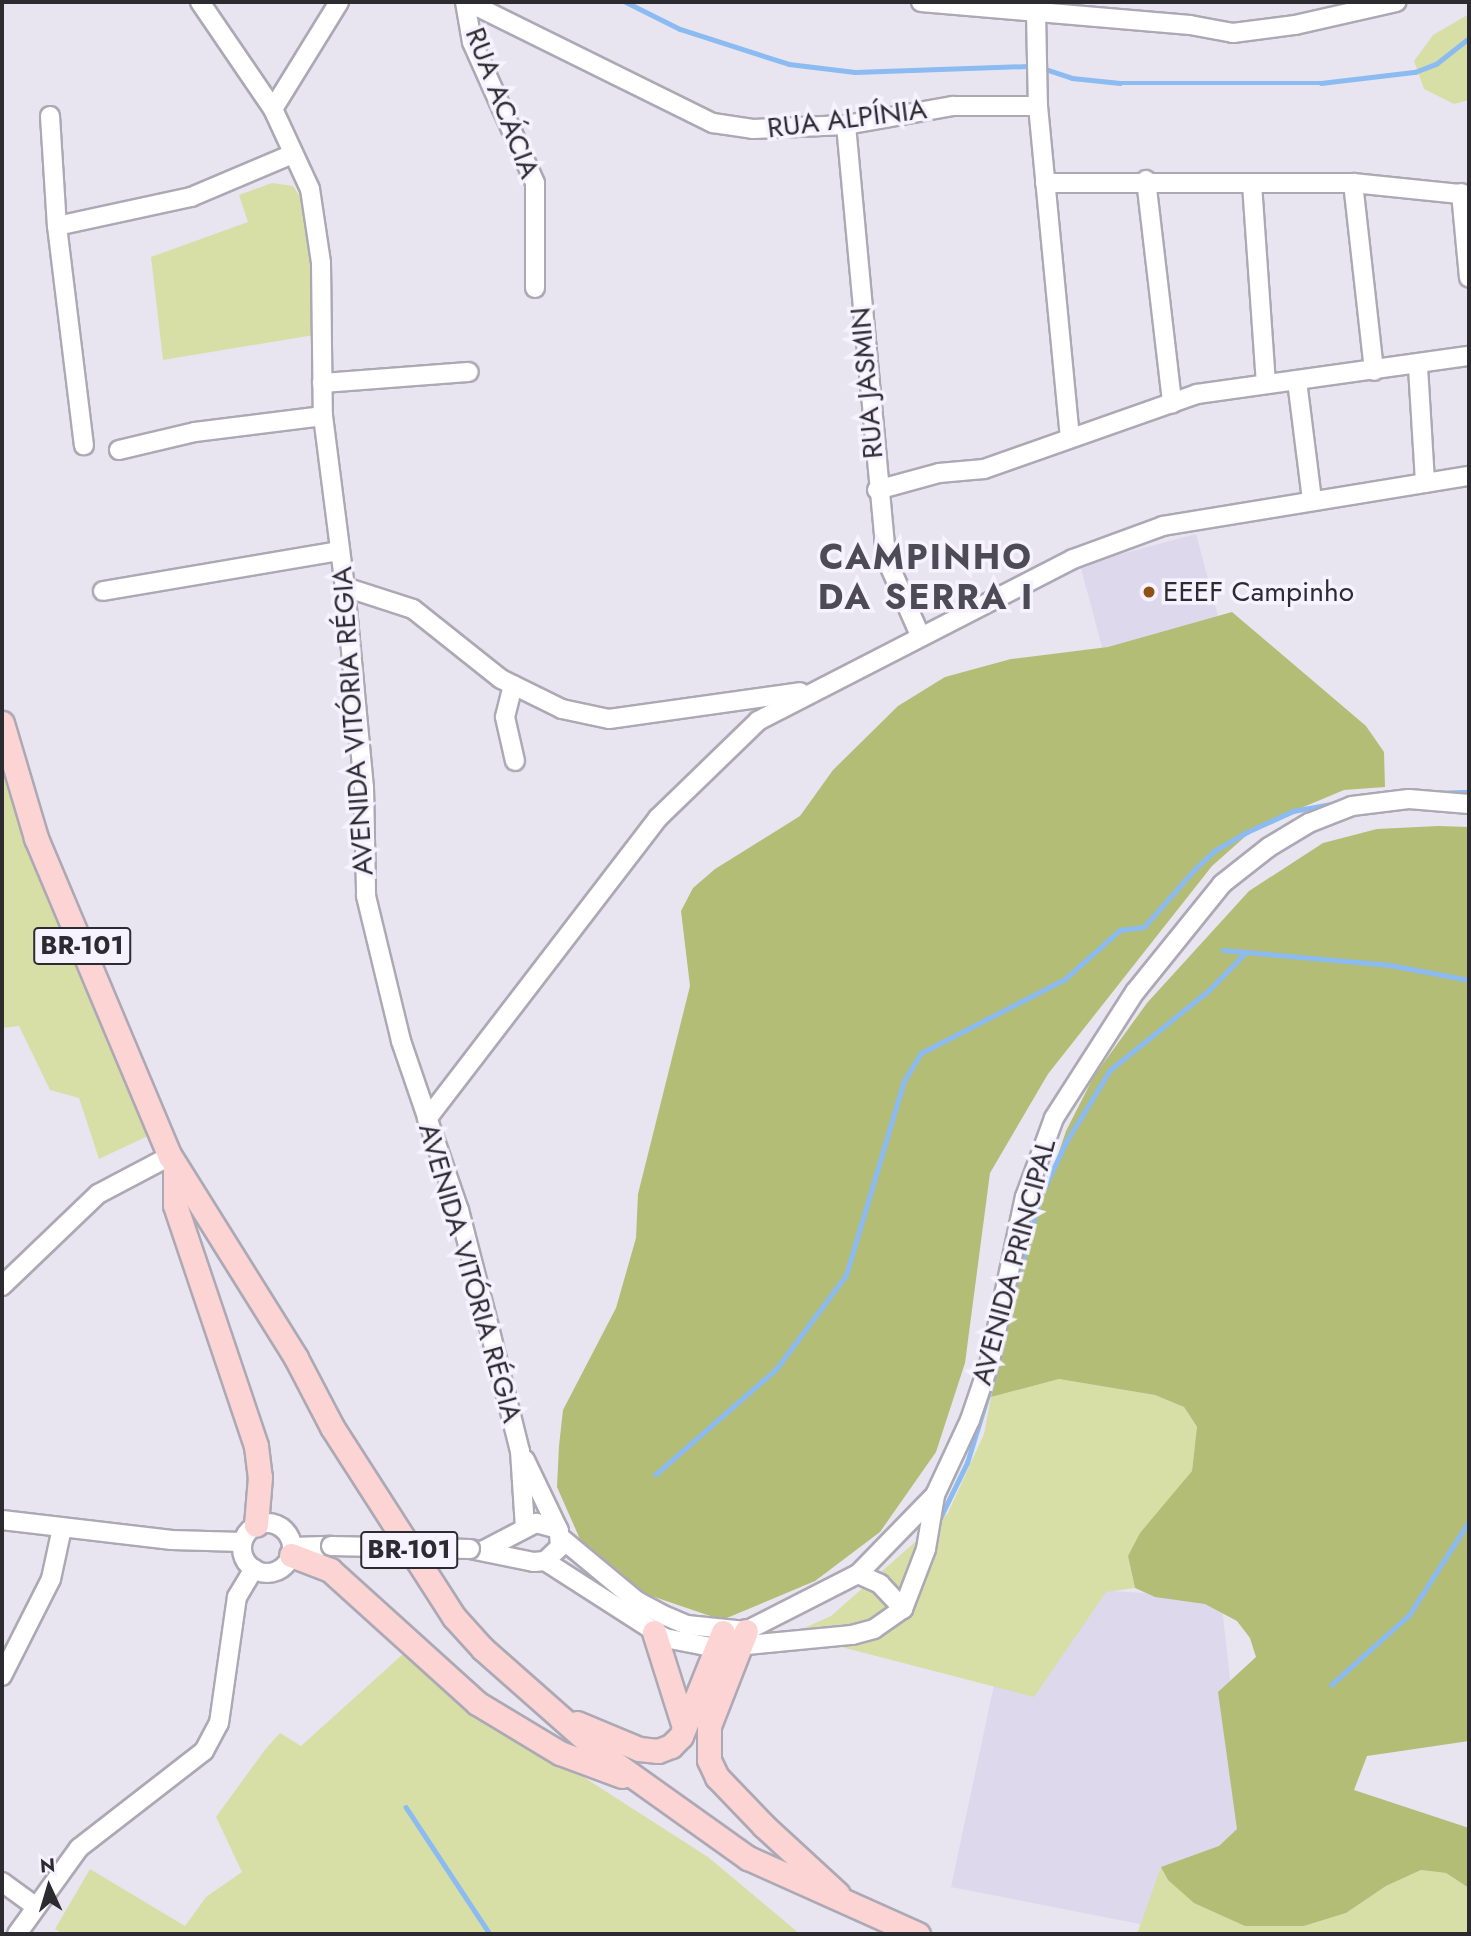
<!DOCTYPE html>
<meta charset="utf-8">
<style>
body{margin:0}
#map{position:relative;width:1471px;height:1936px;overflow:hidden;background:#e8e5f1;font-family:Jost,sans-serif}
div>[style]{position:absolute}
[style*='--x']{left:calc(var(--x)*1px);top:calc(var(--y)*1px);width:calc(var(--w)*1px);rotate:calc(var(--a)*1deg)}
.built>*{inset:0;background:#ddd8eb;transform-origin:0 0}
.green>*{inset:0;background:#d7dfa7}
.forest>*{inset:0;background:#b3bd76}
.stream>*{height:4.5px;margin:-2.25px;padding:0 2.25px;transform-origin:2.25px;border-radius:2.25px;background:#8bbbf1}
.roads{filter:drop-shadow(2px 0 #aca9b5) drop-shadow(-2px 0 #aca9b5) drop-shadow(0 2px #aca9b5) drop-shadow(0 -2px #aca9b5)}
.minor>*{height:18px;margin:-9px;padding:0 9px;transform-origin:9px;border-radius:9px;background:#fff}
.minor>.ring{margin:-9px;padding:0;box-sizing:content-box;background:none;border:18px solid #fff;border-radius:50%}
.major>*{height:23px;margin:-11.5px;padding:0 11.5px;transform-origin:11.5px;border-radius:11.5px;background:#fcd4d4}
.bridges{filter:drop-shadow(2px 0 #aca9b5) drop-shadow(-2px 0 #aca9b5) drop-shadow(0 2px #aca9b5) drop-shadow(0 -2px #aca9b5)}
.minor-bridge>*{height:18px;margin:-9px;padding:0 9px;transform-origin:9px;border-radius:9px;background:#fff}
.dots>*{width:19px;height:19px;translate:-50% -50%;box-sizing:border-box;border:4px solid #f6f2ff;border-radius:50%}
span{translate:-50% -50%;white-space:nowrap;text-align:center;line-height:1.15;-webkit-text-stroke:7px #f6f2ff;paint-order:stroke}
.shield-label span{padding:2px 5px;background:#f6f2ff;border:2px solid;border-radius:5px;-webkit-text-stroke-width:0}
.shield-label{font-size:26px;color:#2c2b30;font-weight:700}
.street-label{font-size:28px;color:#2c2b30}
.poi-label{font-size:28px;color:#2c2b30}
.left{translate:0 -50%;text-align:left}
.district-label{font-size:35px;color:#4d4b55;font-weight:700;letter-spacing:2px}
.frame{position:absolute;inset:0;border:4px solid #2c2b30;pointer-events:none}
.north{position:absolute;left:14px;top:1852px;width:70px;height:70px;-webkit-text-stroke:5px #f6f2ff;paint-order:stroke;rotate:356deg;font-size:19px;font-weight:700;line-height:28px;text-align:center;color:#2c2b30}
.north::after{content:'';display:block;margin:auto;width:24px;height:32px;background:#2c2b30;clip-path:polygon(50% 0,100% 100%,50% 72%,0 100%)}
</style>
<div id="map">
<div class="built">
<div style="left:1196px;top:534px;width:89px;height:120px;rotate:75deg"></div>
<div style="clip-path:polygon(1081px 1589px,1221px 1598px,1249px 1849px,1191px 1934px,951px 1887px,995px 1680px)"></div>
</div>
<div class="green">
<div style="clip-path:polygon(1469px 14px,1469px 100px,1454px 104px,1424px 89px,1414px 61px,1433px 35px)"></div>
<div style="clip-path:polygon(272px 183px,293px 186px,301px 198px,309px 238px,314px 335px,163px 360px,151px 257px,248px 222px,239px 195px)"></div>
<div style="clip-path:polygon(2px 764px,54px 915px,152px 1134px,99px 1159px,79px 1098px,50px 1090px,19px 1026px,2px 1028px)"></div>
<div style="clip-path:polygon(1059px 1379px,1155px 1395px,1184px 1407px,1197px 1428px,1192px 1471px,1128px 1556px,1135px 1588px,1106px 1592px,1034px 1697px,791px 1634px,831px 1616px,948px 1513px,984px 1434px,991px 1397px)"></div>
<div style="clip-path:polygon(403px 1654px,487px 1715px,708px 1857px,800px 1934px,63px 1934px,55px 1929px,90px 1869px,185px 1926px,206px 1897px,242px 1872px,216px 1817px,264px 1751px,280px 1733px,301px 1746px)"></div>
<div style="clip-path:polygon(1161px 1867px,1168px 1880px,1304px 1926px,1346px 1913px,1386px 1886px,1421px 1870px,1446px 1873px,1469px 1888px,1469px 1934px,1137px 1934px)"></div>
</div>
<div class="forest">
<div style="clip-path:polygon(1232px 612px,1366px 726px,1384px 752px,1385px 787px,1344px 790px,1256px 827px,1212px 866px,1048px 1074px,990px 1173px,965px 1363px,936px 1452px,880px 1532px,815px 1581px,722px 1620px,631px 1589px,583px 1546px,557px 1487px,559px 1446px,563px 1410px,616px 1308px,636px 1238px,638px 1194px,690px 986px,681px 911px,693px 888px,715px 869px,800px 816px,833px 770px,898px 706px,945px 677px,1011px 659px,1108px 647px)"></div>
<div style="clip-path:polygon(1438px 826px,1469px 827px,1469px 1741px,1367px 1756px,1354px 1790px,1469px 1828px,1469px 1888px,1446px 1873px,1421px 1870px,1386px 1886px,1346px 1913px,1304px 1926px,1245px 1926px,1194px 1903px,1168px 1880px,1161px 1867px,1219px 1846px,1237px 1829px,1218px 1692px,1256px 1657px,1250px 1638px,1237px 1621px,1205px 1604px,1155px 1597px,1135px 1588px,1128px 1556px,1140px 1533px,1192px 1471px,1197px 1427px,1184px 1407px,1155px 1395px,1059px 1379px,991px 1397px,1014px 1287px,1066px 1131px,1094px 1076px,1147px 1003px,1249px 891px,1323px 843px,1377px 829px)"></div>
</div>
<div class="stream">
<div style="--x:626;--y:2;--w:60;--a:26.6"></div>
<div style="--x:680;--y:29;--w:114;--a:17.8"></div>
<div style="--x:789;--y:64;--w:66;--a:6.9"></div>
<div style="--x:855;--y:72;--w:174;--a:-2"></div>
<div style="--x:1048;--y:70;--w:25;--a:18"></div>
<div style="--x:1072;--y:78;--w:48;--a:5.9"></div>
<div style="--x:1120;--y:83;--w:201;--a:0"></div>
<div style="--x:1321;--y:83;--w:95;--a:-6.7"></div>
<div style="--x:1415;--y:72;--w:22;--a:-21"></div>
<div style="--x:1436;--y:64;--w:42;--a:-38.2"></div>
<div style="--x:1434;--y:793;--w:35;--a:-2"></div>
<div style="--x:1223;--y:950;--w:168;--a:5.1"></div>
<div style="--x:1390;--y:965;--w:80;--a:10.8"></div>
<div style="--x:1014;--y:1289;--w:98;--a:-74"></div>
<div style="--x:1041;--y:1195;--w:59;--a:-64.7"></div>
<div style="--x:1066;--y:1142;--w:84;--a:-58.6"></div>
<div style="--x:1110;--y:1070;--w:126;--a:-38.9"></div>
<div style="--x:1208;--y:991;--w:54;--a:-45.7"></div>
<div style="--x:655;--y:1475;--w:161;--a:-41.2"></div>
<div style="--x:776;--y:1369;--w:117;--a:-53.3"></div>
<div style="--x:846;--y:1275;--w:202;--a:-73.4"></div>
<div style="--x:904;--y:1081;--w:33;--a:-59"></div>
<div style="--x:921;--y:1053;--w:162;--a:-27.2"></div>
<div style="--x:1065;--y:979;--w:74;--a:-41.7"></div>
<div style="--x:1120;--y:930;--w:24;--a:-7"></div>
<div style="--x:1144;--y:927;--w:77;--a:-48.7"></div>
<div style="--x:1195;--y:869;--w:26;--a:-43"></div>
<div style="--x:1214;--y:851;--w:38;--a:-30"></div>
<div style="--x:1247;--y:832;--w:51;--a:-24.5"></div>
<div style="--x:1293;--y:811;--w:100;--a:-10.4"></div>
<div style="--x:940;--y:1518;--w:61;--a:-63.9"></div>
<div style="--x:967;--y:1463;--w:109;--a:-72.9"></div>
<div style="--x:1331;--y:1685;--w:105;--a:-41.9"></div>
<div style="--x:1409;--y:1615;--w:112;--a:-57.4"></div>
<div style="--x:406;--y:1807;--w:152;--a:56.5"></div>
</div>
<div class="roads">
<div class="minor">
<div style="--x:200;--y:2;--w:130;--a:55.7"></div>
<div style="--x:273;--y:109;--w:88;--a:65.2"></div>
<div style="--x:310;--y:189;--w:75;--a:81.5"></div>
<div style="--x:321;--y:263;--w:153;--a:89.3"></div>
<div style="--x:323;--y:416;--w:172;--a:82.7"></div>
<div style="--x:345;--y:587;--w:201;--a:84.6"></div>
<div style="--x:364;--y:787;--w:109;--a:88.9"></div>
<div style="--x:366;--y:896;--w:149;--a:76.4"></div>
<div style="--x:401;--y:1041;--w:179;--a:71.1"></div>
<div style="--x:459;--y:1210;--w:125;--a:75.6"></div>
<div style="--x:490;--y:1331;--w:124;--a:76"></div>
<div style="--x:520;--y:1451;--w:77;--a:86.3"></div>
<div style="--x:465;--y:2;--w:41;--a:80.1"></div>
<div style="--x:472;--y:42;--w:154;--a:65.9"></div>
<div style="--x:535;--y:183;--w:105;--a:90"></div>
<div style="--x:476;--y:2;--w:7;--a:56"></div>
<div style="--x:480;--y:8;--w:260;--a:26.3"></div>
<div style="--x:713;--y:123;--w:40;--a:8.5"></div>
<div style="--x:753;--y:129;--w:93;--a:-2.5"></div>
<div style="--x:846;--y:125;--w:109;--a:-10.1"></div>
<div style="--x:953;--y:106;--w:85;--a:0"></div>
<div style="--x:921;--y:2;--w:270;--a:4.9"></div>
<div style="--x:1190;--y:25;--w:44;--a:10.5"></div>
<div style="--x:1233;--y:33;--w:63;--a:-7.4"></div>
<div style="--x:1295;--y:25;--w:104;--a:-12.8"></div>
<div style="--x:1036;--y:13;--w:93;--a:88.8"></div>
<div style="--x:1038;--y:106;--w:334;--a:84.5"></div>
<div style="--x:273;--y:109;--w:126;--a:-58.3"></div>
<div style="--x:50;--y:116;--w:110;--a:86.4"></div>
<div style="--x:57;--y:226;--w:221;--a:83"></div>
<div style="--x:846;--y:125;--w:435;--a:84.7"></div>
<div style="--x:886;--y:558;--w:84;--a:66.2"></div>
<div style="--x:1146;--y:180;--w:225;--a:83.3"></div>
<div style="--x:1045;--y:183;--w:308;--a:0"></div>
<div style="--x:1353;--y:183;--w:117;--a:5.9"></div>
<div style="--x:1353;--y:183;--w:189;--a:83.6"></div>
<div style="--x:1252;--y:184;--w:198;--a:86"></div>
<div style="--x:1461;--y:193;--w:85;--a:84.6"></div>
<div style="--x:57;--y:226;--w:137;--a:-12.2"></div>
<div style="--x:191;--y:197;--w:111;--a:-22.9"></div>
<div style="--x:1418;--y:367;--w:116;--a:86.5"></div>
<div style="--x:1297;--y:381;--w:119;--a:82.8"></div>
<div style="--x:322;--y:383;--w:147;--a:-4.3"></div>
<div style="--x:119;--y:450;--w:78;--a:-13.3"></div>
<div style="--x:195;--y:432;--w:129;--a:-7.1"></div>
<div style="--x:877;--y:490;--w:64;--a:-15.3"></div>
<div style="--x:939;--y:473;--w:45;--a:-5.1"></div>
<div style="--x:984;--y:469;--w:226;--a:-19.4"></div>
<div style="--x:1197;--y:394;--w:275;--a:-8"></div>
<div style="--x:345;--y:587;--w:71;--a:17.9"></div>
<div style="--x:413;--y:609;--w:112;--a:38.5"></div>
<div style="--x:501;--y:679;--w:68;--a:26.2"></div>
<div style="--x:562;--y:709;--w:48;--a:12"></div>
<div style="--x:609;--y:719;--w:193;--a:-8"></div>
<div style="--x:103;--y:591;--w:240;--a:-9.6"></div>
<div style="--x:513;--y:685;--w:33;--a:104"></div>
<div style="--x:505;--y:717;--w:45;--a:77.2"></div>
<div style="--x:427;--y:1119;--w:379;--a:-52.5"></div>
<div style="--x:658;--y:818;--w:139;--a:-44.1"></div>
<div style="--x:758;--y:721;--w:354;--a:-27.2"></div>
<div style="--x:1073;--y:559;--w:96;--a:-20.1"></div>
<div style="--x:1163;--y:526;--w:310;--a:-9.3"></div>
<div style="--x:2;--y:1286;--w:133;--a:-43.8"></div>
<div style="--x:98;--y:1194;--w:81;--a:-27.8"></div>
<div style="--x:2;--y:1520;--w:171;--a:6.7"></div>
<div style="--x:172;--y:1540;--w:70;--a:1.6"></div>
<div class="ring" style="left:242px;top:1523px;width:32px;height:32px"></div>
<div style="--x:561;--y:1538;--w:99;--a:39.7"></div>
<div style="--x:637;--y:1601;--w:27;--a:28"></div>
<div style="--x:661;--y:1614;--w:28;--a:23"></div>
<div style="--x:687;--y:1625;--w:59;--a:5.8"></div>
<div style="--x:746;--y:1631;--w:126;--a:-27"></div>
<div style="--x:858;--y:1574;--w:110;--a:-45.7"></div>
<div style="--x:293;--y:1547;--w:38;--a:-2"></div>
<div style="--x:470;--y:1549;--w:65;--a:11.5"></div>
<div style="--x:534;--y:1562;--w:11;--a:-5"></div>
<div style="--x:545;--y:1561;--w:21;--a:-43"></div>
<div style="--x:560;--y:1547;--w:16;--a:-94"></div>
<div style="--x:559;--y:1531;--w:79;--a:-115.6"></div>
<div style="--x:484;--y:1550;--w:59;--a:-27.4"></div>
<div style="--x:536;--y:1523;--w:23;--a:15"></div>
<div style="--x:545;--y:1561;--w:143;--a:32.7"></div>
<div style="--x:665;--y:1638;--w:52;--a:11.1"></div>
<div style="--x:716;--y:1648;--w:137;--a:-5.5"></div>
<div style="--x:852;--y:1635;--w:23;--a:-15"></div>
<div style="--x:874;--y:1629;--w:35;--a:-35"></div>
<div style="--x:903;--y:1609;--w:64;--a:-69"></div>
<div style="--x:926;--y:1549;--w:55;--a:-80.5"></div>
<div style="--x:935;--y:1495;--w:83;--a:-65"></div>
<div style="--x:970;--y:1420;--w:62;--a:-71.3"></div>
<div style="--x:990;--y:1361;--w:168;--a:-78"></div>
<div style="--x:1025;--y:1197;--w:84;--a:-69.8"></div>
<div style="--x:1054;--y:1118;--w:150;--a:-57.3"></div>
<div style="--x:1135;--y:992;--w:139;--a:-51.1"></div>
<div style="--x:1222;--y:884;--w:60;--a:-38.2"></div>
<div style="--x:1269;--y:847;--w:47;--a:-31"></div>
<div style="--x:1309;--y:823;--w:46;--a:-21.6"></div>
<div style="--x:1352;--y:806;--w:57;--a:-7"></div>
<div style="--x:1409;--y:799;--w:60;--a:4.8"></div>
<div style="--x:858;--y:1574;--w:24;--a:24"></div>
<div style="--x:880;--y:1584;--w:34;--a:47"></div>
<div style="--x:2;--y:1676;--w:109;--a:-63.2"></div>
<div style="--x:51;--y:1579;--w:52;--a:-77.8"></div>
<div style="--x:2;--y:1882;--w:39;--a:36"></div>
<div style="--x:17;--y:1934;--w:106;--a:-54.2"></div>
<div style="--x:79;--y:1848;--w:158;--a:-37.8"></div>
<div style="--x:204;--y:1751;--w:32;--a:-62"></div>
<div style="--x:219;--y:1723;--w:127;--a:-81.9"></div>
<div style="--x:237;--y:1597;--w:33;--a:-59"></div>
</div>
<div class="major">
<div style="--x:2;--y:723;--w:120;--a:73.5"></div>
<div style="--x:36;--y:838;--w:345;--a:67.2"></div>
<div style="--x:170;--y:1156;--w:238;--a:58"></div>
<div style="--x:296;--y:1358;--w:78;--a:62.4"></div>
<div style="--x:332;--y:1427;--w:226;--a:57.3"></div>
<div style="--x:454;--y:1617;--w:43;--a:47.8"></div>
<div style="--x:483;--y:1649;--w:159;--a:41.4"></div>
<div style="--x:602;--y:1754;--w:179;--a:35.5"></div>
<div style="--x:748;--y:1858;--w:186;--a:24.1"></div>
<div style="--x:175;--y:1166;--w:39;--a:90"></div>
<div style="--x:175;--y:1205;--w:254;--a:71.4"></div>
<div style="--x:256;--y:1446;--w:31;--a:83"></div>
<div style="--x:260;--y:1477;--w:48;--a:94.8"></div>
<div style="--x:291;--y:1555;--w:42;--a:21"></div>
<div style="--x:330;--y:1570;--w:198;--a:42.1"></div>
<div style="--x:477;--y:1703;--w:97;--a:31.1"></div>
<div style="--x:560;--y:1753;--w:66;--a:20.4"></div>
<div style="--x:746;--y:1631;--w:102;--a:111.3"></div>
<div style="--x:709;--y:1726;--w:34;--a:90"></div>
<div style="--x:709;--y:1760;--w:19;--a:65"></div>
<div style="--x:717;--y:1777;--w:68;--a:46.2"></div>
<div style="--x:764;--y:1826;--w:100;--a:42.6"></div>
<div style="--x:654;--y:1632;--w:100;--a:72.5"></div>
<div style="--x:577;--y:1723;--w:67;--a:22.8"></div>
<div style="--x:639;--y:1749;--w:19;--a:6"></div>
<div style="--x:658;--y:1751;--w:14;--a:-21"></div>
<div style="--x:671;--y:1746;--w:14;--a:-45"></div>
<div style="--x:681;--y:1736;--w:112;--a:-68"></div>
</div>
</div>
<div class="bridges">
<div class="minor-bridge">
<div style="--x:331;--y:1546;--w:139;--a:1.2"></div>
</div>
</div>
<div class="dots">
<div style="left:1149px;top:592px;background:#8f5214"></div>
</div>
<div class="shield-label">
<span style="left:82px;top:946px">BR-101</span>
<span style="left:409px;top:1550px">BR-101</span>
</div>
<div class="street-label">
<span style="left:502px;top:103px;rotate:69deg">RUA ACÁCIA</span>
<span style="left:847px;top:119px;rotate:-7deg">RUA ALPÍNIA</span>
<span style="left:867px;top:383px;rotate:-95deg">RUA JASMIN</span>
<span style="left:353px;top:721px;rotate:-94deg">AVENIDA VITÓRIA RÉGIA</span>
<span style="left:1014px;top:1262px;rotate:-75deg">AVENIDA PRINCIPAL</span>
<span style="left:470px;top:1273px;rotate:74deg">AVENIDA VITÓRIA RÉGIA</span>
</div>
<div class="poi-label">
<span class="left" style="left:1163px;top:592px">EEEF Campinho</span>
</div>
<div class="district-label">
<span style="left:926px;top:577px">CAMPINHO<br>DA SERRA I</span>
</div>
<div class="frame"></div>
<div class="north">N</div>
</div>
